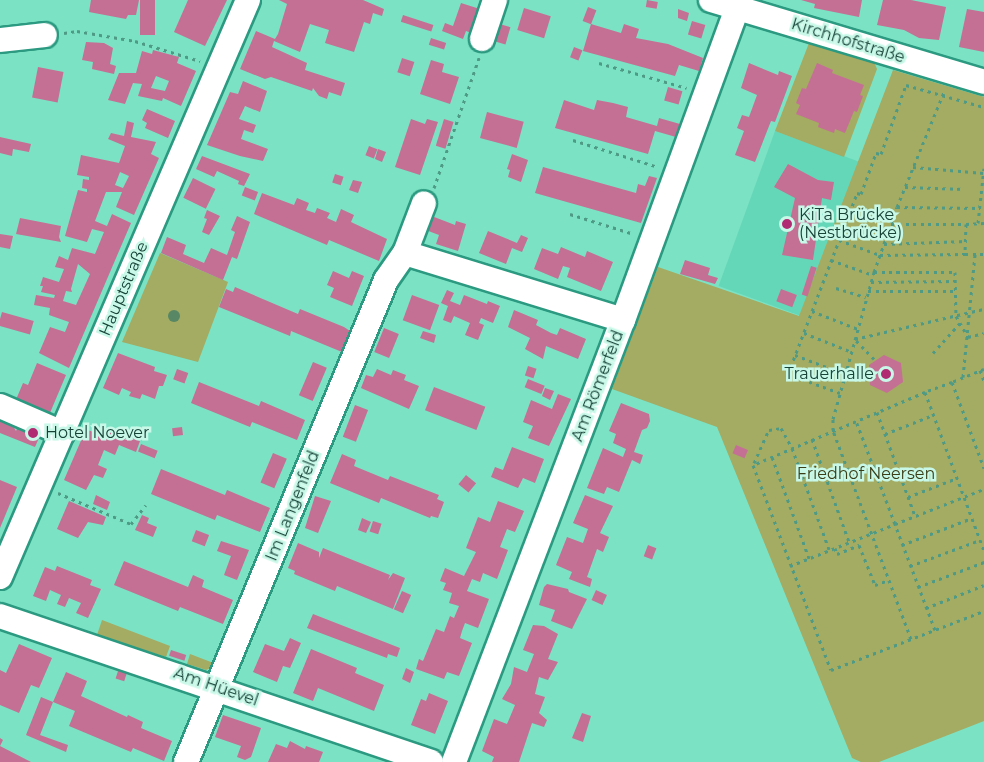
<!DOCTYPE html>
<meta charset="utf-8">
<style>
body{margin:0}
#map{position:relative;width:984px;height:762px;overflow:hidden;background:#7be2c4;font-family:Montserrat,sans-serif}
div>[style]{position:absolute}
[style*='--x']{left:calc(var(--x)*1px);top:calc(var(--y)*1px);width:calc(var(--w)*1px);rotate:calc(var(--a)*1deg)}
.built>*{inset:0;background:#64d7b8;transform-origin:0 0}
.green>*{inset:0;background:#a4ab62}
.building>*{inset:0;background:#c47094;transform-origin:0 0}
.path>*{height:3px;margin-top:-1.5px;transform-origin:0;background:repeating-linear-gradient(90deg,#4e9a84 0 3px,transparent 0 7.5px)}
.roads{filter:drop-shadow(2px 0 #2b9a80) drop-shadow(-2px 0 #2b9a80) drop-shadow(0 2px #2b9a80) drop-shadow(0 -2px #2b9a80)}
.minor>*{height:24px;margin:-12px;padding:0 12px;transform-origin:12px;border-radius:12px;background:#fff}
.trees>*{width:12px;height:12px;margin:-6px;border-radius:50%;background:#578764}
.dots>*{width:16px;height:16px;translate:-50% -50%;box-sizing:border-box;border:3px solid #c8f8e8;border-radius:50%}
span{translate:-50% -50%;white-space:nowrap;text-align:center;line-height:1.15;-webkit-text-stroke:5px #c8f8e8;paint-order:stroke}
.street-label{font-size:16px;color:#174337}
.poi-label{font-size:16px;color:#174337}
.left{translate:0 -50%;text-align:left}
.right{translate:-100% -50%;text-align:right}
.park-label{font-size:16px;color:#3a3d16}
</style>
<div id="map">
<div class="built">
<div style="left:775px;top:131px;width:89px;height:165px;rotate:20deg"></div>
</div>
<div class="green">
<div style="clip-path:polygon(809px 43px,874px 62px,877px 69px,844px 157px,775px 131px)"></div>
<div style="clip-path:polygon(893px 70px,984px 97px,984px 721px,879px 762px,861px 762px,852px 758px,717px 427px,612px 389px,658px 267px,799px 316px)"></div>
<div style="clip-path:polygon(160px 253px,228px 282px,198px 362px,122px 342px)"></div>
<div style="clip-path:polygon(102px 620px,170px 646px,166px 657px,97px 635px)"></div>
<div style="clip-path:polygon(190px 654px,216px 664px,215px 666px,206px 670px,187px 664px)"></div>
</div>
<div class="building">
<div style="clip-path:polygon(91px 0,139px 0,136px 15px,128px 15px,126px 19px,89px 12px)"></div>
<div style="left:140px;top:0;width:15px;height:35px"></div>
<div style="clip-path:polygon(188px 0,227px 0,205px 46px,174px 32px)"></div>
<div style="clip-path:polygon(279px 0,363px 0,384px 9px,382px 16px,373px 13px,370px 24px,364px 22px,354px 52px,325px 43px,329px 30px,310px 24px,300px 52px,274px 41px,272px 47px,307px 63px,305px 70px,345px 83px,341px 96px,329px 92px,327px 99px,319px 96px,313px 88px,312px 91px,271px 77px,265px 79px,240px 69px,256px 31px,275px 39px,278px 34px,287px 4px)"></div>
<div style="left:647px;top:0;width:11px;height:7px;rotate:10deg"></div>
<div style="clip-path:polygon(801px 0,862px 0,859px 17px,814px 8px,815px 4px)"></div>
<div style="clip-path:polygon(883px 0,911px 0,946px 7px,939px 40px,919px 38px,904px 30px,877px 25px)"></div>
<div style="clip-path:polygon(461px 3px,483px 10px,474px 34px,466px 31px,463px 39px,442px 31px,445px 23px,453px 26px)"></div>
<div style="left:588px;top:7px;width:9px;height:15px;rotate:21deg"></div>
<div style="left:524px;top:8px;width:28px;height:23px;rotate:17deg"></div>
<div style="clip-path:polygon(678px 9px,689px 13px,687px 21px,678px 18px)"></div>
<div style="clip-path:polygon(967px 9px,984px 12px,984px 52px,959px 47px)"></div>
<div style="left:403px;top:15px;width:32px;height:7px;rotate:18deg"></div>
<div style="left:692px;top:21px;width:14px;height:14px;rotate:17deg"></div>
<div style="left:496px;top:23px;width:15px;height:18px;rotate:16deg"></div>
<div style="clip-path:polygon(591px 24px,621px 33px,624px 24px,639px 29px,636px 38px,668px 44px,703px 58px,699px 71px,679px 65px,675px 76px,583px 51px)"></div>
<div style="left:431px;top:38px;width:16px;height:7px;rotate:18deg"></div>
<div style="clip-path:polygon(86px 42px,104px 43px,113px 48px,110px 64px,116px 66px,114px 74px,92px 69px,93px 62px,82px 60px)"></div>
<div style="left:574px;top:47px;width:9px;height:11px;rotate:21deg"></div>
<div style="clip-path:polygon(evenodd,153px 50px,179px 57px,177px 63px,196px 71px,181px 106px,163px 98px,162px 101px,138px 96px,142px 84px,133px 83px,125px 104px,108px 100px,119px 73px,136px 73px,142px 51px,152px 54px,153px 50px,156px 76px,169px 81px,165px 91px,151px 88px,156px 76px)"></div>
<div style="left:402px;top:58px;width:13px;height:15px;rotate:18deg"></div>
<div style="clip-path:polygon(431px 60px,444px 64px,442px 72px,459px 77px,450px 104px,420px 94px)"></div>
<div style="clip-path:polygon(749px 63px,778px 75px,779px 71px,792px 76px,775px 122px,771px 121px,755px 162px,735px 155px,744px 131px,737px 128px,742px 115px,749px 117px,757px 95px,741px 88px)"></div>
<div style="clip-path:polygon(817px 63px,833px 70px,832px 73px,864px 85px,860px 95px,863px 96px,857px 112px,854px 111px,845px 133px,835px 129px,834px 133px,818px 127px,819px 123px,796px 114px,800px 105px,796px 103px,802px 88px,806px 89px)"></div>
<div style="left:38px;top:67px;width:26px;height:31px;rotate:11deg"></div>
<div style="clip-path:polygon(243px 81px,267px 91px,260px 112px,245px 106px,239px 119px,256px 125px,253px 133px,244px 130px,241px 139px,268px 149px,263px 161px,240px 156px,207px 145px,230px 92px,238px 94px)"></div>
<div style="left:668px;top:87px;width:15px;height:14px;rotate:16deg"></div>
<div style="clip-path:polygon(564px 100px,594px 110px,597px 100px,613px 103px,628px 107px,626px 117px,657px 126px,659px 118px,680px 124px,676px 137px,655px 131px,648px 154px,555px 128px)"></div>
<div style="clip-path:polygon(147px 109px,175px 121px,168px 138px,145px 128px,147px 123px,142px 120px)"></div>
<div style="left:487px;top:112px;width:38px;height:27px;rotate:15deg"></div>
<div style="clip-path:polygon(411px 119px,425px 124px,427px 119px,438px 122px,420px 175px,395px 167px)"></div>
<div style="left:444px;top:119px;width:10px;height:28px;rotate:17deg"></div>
<div style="clip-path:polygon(evenodd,127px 121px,134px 123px,131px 137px,156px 142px,151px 154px,159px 158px,134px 215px,116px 207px,122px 192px,106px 192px,95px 221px,107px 226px,112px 214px,131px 223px,69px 368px,39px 353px,50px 327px,65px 332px,69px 322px,49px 315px,50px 308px,34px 305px,36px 295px,54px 298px,55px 295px,41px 292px,43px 286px,40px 286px,43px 277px,59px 282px,64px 269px,55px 267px,59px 256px,68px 260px,72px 248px,95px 254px,104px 232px,92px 229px,87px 242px,65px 236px,78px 190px,87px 192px,87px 189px,82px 188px,83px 179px,89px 180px,89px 177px,77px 175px,81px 155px,119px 163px,125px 146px,108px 139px,111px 133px,124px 136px,127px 121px,120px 172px,129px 176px,123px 188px,115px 185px,120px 172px,127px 121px,78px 264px,90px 274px,76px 305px,63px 301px,66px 291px,72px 292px,71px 289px,78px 264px)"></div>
<div style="clip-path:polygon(0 137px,31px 144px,29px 152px,13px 149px,12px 156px,0 153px)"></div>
<div style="left:369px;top:146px;width:9px;height:10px;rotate:21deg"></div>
<div style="clip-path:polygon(378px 149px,386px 152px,382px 162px,375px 159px)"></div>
<div style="clip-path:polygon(512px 154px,528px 160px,521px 182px,508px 177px,510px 170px,507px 169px)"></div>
<div style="clip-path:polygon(202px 156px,250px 174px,244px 186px,238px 184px,239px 181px,217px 171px,214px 177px,196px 169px)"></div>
<div style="clip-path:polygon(788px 164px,818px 180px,834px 182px,831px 200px,822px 198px,813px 260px,782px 255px,795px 198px,774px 187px)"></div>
<div style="clip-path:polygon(543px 167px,636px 193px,638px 184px,645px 186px,649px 176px,657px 178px,641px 223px,535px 193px)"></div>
<div style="left:335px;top:174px;width:9px;height:9px;rotate:18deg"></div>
<div style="left:193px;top:178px;width:25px;height:22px;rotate:26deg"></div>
<div style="clip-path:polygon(353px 180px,362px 182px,358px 193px,349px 190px)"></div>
<div style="left:245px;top:187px;width:14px;height:9px;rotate:21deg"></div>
<div style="clip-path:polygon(262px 193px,294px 205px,297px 198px,309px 203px,306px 210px,315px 213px,317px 208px,330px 213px,327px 218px,336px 222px,341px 209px,354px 215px,351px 222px,387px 239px,379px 261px,329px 240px,327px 245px,254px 214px)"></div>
<div style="clip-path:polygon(207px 210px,220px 216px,209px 235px,202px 232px,207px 219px,204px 218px)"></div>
<div style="clip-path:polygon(429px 215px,455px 225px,456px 221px,466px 224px,458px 251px,436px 244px,439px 235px,423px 229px)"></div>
<div style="clip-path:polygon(237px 216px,250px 222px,237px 259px,232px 257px,223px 280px,161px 253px,167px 237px,186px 245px,183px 254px,204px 263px,211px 248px,227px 255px,235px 232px,231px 230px)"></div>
<div style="clip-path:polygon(20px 218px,61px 226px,59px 237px,61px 242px,16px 234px)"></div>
<div style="clip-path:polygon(488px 231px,517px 243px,521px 235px,528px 238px,522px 252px,512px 248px,506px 264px,479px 253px)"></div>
<div style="clip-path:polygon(0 234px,13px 236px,10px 249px,0 247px)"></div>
<div style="clip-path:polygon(561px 247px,585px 257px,587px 251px,613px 262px,601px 291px,567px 277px,570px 268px,563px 266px,558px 279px,534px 269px,542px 248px,558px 254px)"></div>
<div style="clip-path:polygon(685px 260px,710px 268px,708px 275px,718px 278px,715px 284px,680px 274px)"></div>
<div style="left:811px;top:266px;width:6px;height:30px;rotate:18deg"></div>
<div style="clip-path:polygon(333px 271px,349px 278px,352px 271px,364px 276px,352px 306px,330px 297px,334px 288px,327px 285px)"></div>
<div style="clip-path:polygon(235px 287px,298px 314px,300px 309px,344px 327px,350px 331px,342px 352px,291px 331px,290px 336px,219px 307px,226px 289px,233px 292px)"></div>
<div style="left:781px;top:289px;width:17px;height:13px;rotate:21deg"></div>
<div style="clip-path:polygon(447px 290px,454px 293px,450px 301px,460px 305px,464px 295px,487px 304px,488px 301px,500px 306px,493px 323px,481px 318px,479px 323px,484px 325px,478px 340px,465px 335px,470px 323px,454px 316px,451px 323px,443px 320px,448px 306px,441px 303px)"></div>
<div style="left:412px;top:295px;width:29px;height:27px;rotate:20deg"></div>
<div style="clip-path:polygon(514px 310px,538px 320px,536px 325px,551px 333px,557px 335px,560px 328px,586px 339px,578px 359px,546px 346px,543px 359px,525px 349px,530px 338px,508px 327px)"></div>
<div style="left:2px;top:312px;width:33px;height:14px;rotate:16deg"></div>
<div style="left:384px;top:328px;width:16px;height:26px;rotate:22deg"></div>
<div style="clip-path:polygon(423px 331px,436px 335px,434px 343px,420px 338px)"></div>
<div style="clip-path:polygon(118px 353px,155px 367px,154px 371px,167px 375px,163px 386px,159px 386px,155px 399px,142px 394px,140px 399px,129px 396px,131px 392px,122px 388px,119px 395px,103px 388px)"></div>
<div style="clip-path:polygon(884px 355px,901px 363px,903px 382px,887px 393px,870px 385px,869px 365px)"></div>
<div style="left:313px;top:362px;width:15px;height:36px;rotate:23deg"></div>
<div style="clip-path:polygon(37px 363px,66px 375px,47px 420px,15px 402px,23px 383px,28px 385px)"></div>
<div style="left:528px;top:366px;width:9px;height:10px;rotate:18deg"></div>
<div style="left:177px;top:369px;width:12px;height:11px;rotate:20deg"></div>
<div style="clip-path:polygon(377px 369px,391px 375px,393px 370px,406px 375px,404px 380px,419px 386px,409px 409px,361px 388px,366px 375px,373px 377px)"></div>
<div style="left:528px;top:379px;width:18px;height:9px;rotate:22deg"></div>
<div style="clip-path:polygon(199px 382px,259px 406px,261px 401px,305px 420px,297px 440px,252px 422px,250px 427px,191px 403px)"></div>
<div style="left:434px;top:387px;width:55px;height:25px;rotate:21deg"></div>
<div style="clip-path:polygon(545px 388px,554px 391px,550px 400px,542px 396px)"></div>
<div style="clip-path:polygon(558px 394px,571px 399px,549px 446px,528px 438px,533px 426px,523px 422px,531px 400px,552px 409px)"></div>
<div style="clip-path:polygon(621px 403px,649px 414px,650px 421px,647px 428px,642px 430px,634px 452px,643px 455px,640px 464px,632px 460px,619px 492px,607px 487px,604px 494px,587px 488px,603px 448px,623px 457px,626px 449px,613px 443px,616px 434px,609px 431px)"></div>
<div style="left:355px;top:405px;width:14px;height:34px;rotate:21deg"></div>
<div style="clip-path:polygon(0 414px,8px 418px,6px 423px,13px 426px,16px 431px,20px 422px,42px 431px,35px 447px,0 433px)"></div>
<div style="left:182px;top:427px;width:8px;height:10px;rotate:83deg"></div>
<div style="clip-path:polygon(86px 429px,107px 438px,111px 429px,140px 441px,136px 452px,119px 445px,115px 455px,104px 450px,98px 465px,107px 469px,103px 478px,94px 475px,86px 490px,64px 480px)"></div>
<div style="left:141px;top:444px;width:18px;height:8px;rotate:22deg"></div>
<div style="left:736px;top:445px;width:13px;height:9px;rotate:23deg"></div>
<div style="clip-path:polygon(512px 447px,544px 459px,535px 483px,523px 478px,518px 488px,491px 477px,495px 467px,503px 470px)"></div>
<div style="left:273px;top:453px;width:15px;height:32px;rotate:23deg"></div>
<div style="clip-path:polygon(342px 454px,356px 460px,354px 466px,388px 480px,390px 476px,439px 495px,437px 499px,444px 502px,438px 518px,431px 516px,430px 518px,381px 498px,379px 503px,330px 483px)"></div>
<div style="clip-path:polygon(161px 469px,225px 495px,227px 490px,270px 508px,260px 532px,217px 515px,215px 520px,151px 494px)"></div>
<div style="left:466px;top:475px;width:13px;height:12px;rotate:39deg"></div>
<div style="clip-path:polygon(0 480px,17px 487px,0 528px)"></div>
<div style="clip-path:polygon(96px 495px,110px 502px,107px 510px,93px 504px)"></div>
<div style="clip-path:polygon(585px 495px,613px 506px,600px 533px,609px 537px,603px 552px,597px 549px,587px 577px,592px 579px,590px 587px,569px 579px,572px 572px,556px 565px,567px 537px,583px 543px,588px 529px,573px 523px)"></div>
<div style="clip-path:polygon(315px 496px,331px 501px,318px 533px,305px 528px)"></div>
<div style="clip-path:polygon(69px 501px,106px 517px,103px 525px,88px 522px,78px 538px,57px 529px)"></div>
<div style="clip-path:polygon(498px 501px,524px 511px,515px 532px,507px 529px,500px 547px,508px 550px,497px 579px,483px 573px,480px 582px,472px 579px,467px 591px,489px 599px,478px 628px,465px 623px,462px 631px,460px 638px,472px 643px,459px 676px,447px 672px,444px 679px,416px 669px,419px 659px,423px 661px,436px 629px,444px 632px,450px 616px,454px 618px,459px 606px,449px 603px,452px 593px,443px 590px,446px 583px,440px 581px,445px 568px,464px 576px,476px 552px,466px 548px,478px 517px,490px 522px)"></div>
<div style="clip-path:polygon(142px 515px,149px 518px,147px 523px,157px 527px,153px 537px,135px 530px)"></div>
<div style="clip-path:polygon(362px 518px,371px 522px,366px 533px,358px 530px)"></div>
<div style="left:373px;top:521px;width:9px;height:11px;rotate:18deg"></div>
<div style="left:196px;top:530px;width:14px;height:12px;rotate:21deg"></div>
<div style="clip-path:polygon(221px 541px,249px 550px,237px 580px,224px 575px,231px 556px,217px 551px)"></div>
<div style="clip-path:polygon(298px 543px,319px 552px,319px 558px,323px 548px,390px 575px,388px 580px,393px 573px,405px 578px,393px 609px,337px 586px,335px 591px,294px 574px,295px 571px,288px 568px)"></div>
<div style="left:648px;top:545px;width:9px;height:12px;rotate:21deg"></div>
<div style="clip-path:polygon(124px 561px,188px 587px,193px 575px,204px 580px,202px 587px,233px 600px,223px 624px,180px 607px,178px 611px,114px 585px)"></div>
<div style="clip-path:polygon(57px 566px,92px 580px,90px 585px,101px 589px,88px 618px,76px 613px,81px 603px,69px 598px,65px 607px,57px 604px,61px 595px,50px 590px,46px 601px,33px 596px,45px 567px,55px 571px)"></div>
<div style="clip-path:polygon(547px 584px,568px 589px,569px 592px,587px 599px,572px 629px,551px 621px,555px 610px,539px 605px,544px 587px)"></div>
<div style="left:596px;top:590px;width:12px;height:11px;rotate:24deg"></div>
<div style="left:402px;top:591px;width:10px;height:20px;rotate:24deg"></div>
<div style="clip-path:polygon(313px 614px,400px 648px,397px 657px,388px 654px,387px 658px,307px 628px)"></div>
<div style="clip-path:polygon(533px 625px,544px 626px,558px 634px,548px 659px,558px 662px,548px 680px,539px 677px,535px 694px,545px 697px,539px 713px,547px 720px,544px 727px,532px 723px,519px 762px,492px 762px,494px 757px,482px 751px,494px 719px,507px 724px,515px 705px,502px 699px,511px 684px,514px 667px,527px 672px,534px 654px,523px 650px)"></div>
<div style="clip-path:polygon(290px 638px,301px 643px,290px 668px,283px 666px,277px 682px,253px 672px,265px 644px,284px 651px)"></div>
<div style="clip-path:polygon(19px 644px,52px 658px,39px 688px,31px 685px,19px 713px,0 705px,0 670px,6px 673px)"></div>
<div style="clip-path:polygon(311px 649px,357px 668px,355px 673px,384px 685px,374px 711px,318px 688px,313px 701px,293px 693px)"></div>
<div style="left:171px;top:650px;width:16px;height:6px;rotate:18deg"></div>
<div style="left:119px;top:668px;width:9px;height:11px;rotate:18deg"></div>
<div style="clip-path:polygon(406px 668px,414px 672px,410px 683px,402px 679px)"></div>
<div style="clip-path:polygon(66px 672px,87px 681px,81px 696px,127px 717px,128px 715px,143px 722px,141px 728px,172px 741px,164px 761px,133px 748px,131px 752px,69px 726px,75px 711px,53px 702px)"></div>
<div style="clip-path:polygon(429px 693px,448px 701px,435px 734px,411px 725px,421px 699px,426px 701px)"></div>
<div style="clip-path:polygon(41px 697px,53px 702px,40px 735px,68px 745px,66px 752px,26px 735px)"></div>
<div style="clip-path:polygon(582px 713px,591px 716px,583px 742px,572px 738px)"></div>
<div style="clip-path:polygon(223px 715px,261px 728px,251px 757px,245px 760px,237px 757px,241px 746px,215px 737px)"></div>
<div style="clip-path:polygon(0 738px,3px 740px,0 746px,31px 762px,0 762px)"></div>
<div style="clip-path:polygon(290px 741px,305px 749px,306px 746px,323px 752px,319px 762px,268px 762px,276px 744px,287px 748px)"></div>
</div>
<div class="path">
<div style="--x:64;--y:33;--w:13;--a:-9"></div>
<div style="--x:77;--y:31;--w:59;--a:9.8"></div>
<div style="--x:135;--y:41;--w:68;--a:17.1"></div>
<div style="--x:599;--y:63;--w:91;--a:15.9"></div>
<div style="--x:573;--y:140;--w:89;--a:17.6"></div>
<div style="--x:913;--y:167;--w:71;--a:4.8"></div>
<div style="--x:905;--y:187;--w:60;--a:1.9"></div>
<div style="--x:434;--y:188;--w:138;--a:-70.9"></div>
<div style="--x:897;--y:207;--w:83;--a:0.7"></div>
<div style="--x:570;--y:214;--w:67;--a:17.4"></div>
<div style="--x:978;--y:223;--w:55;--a:-83.8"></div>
<div style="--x:984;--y:223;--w:18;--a:177"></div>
<div style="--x:966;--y:224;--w:30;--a:92"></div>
<div style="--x:965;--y:254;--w:19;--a:0"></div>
<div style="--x:891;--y:224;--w:75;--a:0"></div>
<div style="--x:839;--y:240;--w:44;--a:20.1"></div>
<div style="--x:880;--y:255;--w:85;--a:-0.7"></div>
<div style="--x:884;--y:244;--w:82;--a:-2.1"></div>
<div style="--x:831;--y:260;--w:45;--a:19.7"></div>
<div style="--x:874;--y:272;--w:81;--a:0"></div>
<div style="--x:955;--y:272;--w:44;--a:88.7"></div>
<div style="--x:956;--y:316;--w:24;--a:60"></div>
<div style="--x:968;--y:337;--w:16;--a:-14"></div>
<div style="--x:871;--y:282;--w:84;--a:-0.7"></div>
<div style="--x:836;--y:288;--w:31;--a:17"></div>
<div style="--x:868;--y:291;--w:87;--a:0"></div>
<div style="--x:812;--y:311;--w:49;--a:21.4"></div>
<div style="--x:804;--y:333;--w:52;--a:21.6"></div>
<div style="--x:933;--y:353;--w:40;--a:-48"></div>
<div style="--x:795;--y:355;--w:53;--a:20.8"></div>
<div style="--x:874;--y:359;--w:28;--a:-134"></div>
<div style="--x:855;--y:339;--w:132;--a:-13.1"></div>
<div style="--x:984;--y:369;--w:35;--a:158"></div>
<div style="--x:952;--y:382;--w:92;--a:69.6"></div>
<div style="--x:980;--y:370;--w:12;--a:70"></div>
<div style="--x:963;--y:377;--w:124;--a:-84.4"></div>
<div style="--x:952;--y:382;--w:29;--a:160"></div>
<div style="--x:925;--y:392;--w:170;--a:69.6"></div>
<div style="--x:925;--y:392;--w:187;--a:157"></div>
<div style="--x:753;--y:465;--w:219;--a:69.2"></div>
<div style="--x:831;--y:670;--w:164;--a:-21.1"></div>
<div style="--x:840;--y:393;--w:55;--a:-159.9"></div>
<div style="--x:788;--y:374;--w:194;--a:-69.1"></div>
<div style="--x:857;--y:193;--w:4;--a:14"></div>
<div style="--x:861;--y:194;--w:44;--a:-69.9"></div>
<div style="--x:876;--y:153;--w:5;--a:11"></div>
<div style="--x:881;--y:154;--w:73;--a:-70.1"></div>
<div style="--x:906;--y:85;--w:81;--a:15.8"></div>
<div style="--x:877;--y:412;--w:111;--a:69.9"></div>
<div style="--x:885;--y:434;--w:52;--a:-21.6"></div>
<div style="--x:812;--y:439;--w:109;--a:70.2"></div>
<div style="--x:772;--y:457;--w:108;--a:69.9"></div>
<div style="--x:754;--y:463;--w:36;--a:-66"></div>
<div style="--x:769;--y:430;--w:12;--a:-9"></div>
<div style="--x:781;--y:428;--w:23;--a:61"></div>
<div style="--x:792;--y:448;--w:108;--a:69.9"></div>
<div style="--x:58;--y:493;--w:79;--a:23"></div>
<div style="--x:131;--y:524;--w:24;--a:-52"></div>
<div style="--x:908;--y:497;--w:53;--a:-21.2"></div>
<div style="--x:902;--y:545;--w:75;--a:-21.1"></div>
<div style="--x:835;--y:548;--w:6;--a:72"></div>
<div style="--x:837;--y:554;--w:24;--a:-22"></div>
<div style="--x:859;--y:545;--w:43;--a:68.2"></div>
<div style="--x:875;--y:585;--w:15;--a:-20"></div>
<div style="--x:790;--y:566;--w:113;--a:-21.8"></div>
<div style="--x:895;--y:524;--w:110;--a:-110.7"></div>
<div style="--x:910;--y:566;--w:75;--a:-20.4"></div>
<div style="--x:918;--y:587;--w:71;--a:-20.7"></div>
<div style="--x:926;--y:608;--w:62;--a:-21.6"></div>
<div style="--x:935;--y:630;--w:113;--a:-110.7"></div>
<div style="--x:895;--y:524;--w:96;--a:-21.5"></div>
<div style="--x:911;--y:639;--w:223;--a:-110.5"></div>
<div style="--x:833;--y:430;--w:11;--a:-90"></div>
<div style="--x:833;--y:419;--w:153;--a:-74.4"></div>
<div style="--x:874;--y:272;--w:69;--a:-70.5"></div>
<div style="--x:897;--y:207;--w:124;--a:-67.8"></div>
</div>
<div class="roads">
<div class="minor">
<div style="--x:711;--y:0;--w:285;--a:16.7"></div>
<div style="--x:482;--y:39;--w:41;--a:-71.6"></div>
<div style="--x:0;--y:40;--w:45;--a:-6.3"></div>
<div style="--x:405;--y:253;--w:53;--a:-69.2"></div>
<div style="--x:0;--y:406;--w:68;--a:23.5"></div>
<div style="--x:0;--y:577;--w:628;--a:-66.74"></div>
<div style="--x:0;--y:616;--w:455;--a:18.7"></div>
<div style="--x:186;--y:762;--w:522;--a:-67.46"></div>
<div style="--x:386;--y:280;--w:33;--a:-55"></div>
<div style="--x:405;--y:253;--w:228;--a:17.1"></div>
<div style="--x:454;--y:762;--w:473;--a:-69.1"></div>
<div style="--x:623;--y:320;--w:341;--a:-69.9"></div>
</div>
</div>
<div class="trees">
<div style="left:174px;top:316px"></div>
</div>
<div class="dots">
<div style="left:787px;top:224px;background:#b02b71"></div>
<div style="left:886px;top:374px;background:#b02b71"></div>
<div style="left:33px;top:433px;background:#b02b71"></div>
</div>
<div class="street-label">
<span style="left:848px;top:41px;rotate:17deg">Kirchhofstraße</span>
<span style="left:124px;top:289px;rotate:-67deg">Hauptstraße</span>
<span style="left:598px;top:386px;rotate:-69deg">Am Römerfeld</span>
<span style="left:293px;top:506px;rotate:-68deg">Im Langenfeld</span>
<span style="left:216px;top:687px;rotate:19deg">Am Hüevel</span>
</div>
<div class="poi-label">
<span class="left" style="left:799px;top:224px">KiTa Brücke<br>(Nestbrücke)</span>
<span class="right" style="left:874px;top:374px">Trauerhalle</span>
<span class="left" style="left:45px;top:433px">Hotel Noever</span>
</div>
<div class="park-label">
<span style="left:866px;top:474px">Friedhof Neersen</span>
</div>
</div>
